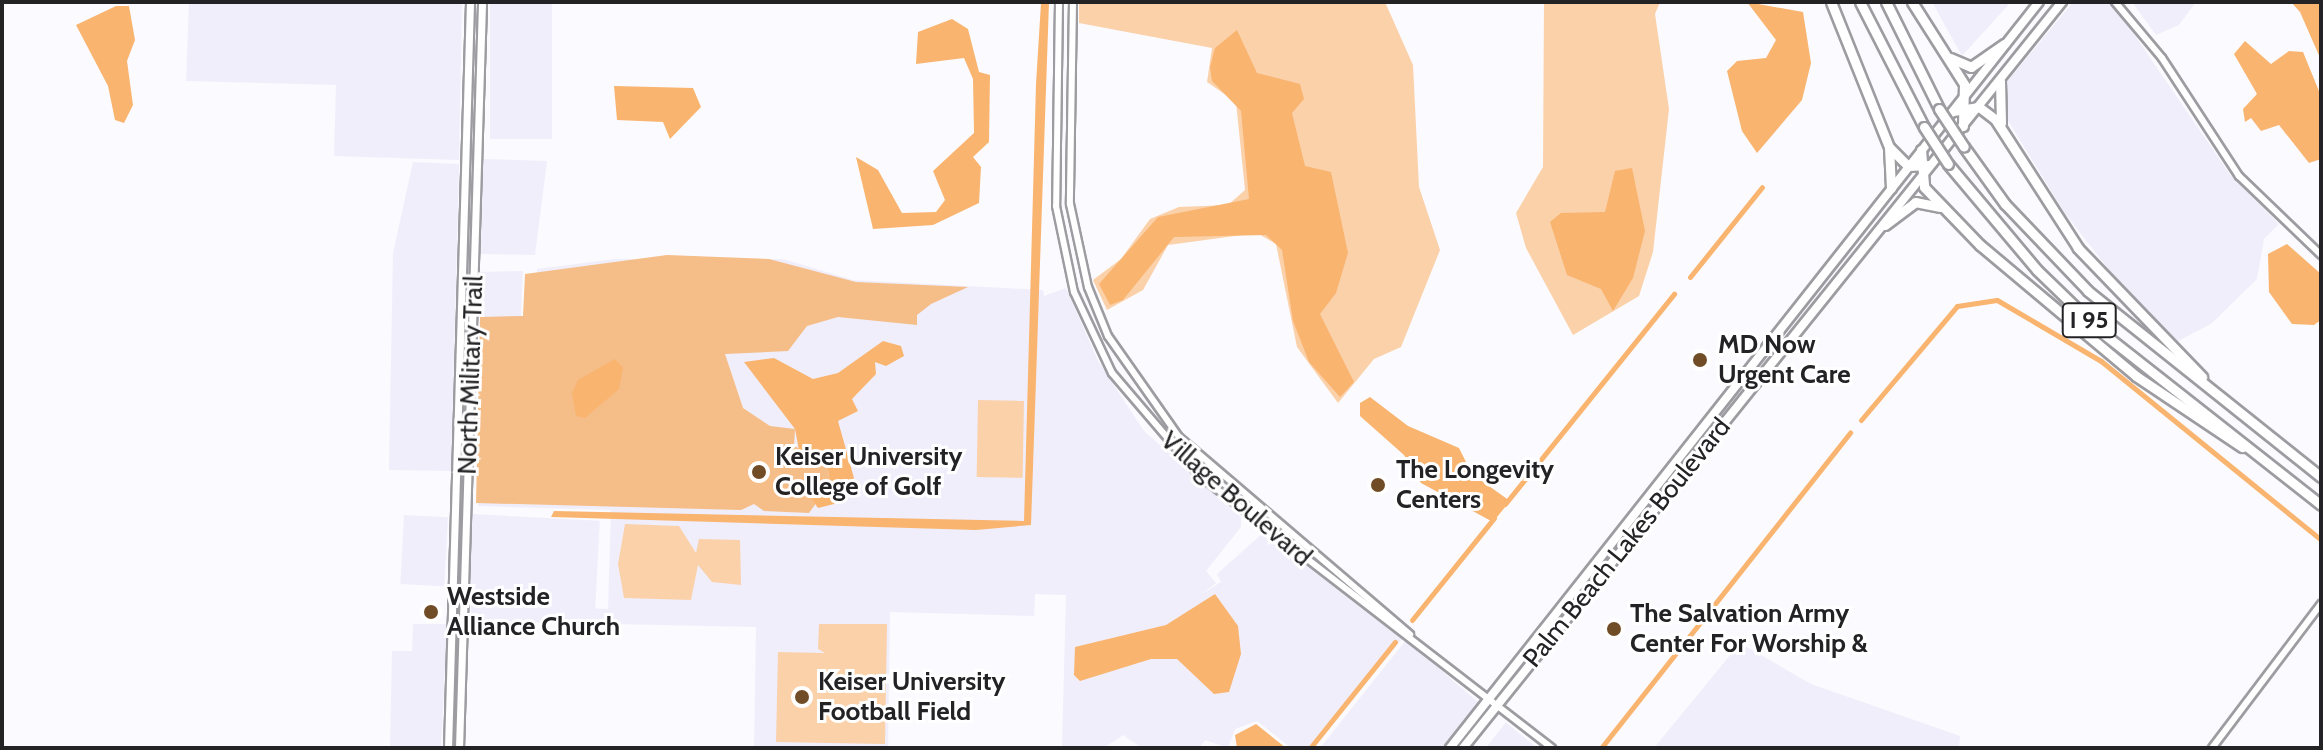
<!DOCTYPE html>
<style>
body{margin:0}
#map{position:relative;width:2323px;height:750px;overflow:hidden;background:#fbfafe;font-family:Cabin,sans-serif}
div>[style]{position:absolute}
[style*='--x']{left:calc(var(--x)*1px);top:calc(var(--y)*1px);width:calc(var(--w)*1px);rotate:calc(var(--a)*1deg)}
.built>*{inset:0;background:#f0eefa;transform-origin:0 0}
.green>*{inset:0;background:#fbd1aa;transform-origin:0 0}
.forest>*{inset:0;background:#f5bd88}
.water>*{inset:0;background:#f9b46f}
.canal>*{height:5px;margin:-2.5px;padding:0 2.5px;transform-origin:2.5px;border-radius:2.5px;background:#f9b46f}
.roads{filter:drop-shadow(2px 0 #9d9ca1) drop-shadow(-2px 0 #9d9ca1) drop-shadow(0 2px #9d9ca1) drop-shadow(0 -2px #9d9ca1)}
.tertiary>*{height:6px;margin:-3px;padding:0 3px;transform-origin:3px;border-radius:3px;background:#fff}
.secondary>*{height:7px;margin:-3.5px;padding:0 3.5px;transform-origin:3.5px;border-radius:3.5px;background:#fff}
.primary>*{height:8px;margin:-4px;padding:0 4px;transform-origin:4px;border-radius:4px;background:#fff}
.motorway>*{height:9px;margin:-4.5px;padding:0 4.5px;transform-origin:4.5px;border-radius:4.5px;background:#fff}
.bridges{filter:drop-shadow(2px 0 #9d9ca1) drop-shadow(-2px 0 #9d9ca1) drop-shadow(0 2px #9d9ca1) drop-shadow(0 -2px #9d9ca1)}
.motorway-bridge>*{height:9px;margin:-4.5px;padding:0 4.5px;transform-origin:4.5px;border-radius:4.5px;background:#fff}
.dots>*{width:22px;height:22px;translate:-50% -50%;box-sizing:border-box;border:4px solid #fff;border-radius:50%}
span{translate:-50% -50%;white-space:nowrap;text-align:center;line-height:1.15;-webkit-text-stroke:6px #fff;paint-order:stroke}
.shield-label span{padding:2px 6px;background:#fff;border:2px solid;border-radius:6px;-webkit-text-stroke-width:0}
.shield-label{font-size:24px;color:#232224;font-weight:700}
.poi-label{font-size:26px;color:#232224;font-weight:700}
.left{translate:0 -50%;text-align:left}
.street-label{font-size:26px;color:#232224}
.frame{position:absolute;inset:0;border:4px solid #232224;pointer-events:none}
</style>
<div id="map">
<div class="built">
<div style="clip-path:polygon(189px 2px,462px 2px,459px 160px,334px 156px,336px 85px,186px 81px)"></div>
<div style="left:490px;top:2px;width:62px;height:137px"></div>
<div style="clip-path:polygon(1932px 2px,2011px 2px,1962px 56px)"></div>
<div style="clip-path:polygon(2073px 2px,2112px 2px,2231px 176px,2279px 224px,2264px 239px,2257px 279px,2211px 324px,2178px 341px,2131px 298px,2064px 212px,2002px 111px,2005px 84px)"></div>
<div style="clip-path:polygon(2132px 2px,2196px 2px,2179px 25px,2156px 35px)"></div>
<div style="clip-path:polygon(482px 159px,547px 161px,535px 255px,481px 254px)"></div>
<div style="clip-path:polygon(413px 162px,459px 164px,451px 471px,389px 470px,393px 253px)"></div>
<div style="clip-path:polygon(615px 259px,783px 259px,853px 280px,1043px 290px,1044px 296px,1066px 288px,1098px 361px,1144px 431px,1241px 517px,1241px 527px,1206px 571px,1216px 583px,1202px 594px,1221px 582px,1217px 574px,1263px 533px,1402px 639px,1307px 748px,1291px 748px,1257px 721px,1235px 729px,1228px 748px,1205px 740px,1199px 748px,1142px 748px,1123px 735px,1104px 748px,1062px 748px,1066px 595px,1035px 594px,1034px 616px,890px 612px,888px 748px,754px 748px,756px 627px,471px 621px,471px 605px,608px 609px,611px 510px,478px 506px,483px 318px,518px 317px,478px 317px,478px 272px,523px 271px,521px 317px,536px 316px,537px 269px)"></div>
<div style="left:472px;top:514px;width:128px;height:90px;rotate:3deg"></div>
<div style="left:404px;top:515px;width:44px;height:69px;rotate:3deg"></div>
<div style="clip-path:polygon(413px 624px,447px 624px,441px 748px,390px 748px,392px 651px,412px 651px)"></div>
<div style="clip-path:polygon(1406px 640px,1479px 703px,1470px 716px,1444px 748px,1320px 748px)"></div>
<div style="clip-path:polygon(1740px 643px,1811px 684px,1960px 736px,1959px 748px,1654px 748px)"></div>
<div style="clip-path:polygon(1506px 722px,1509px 725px,1537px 748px,1486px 748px)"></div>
</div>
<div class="green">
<div style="clip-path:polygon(1079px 2px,1385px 2px,1413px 65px,1419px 187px,1440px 250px,1401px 347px,1374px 359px,1338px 403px,1297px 347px,1276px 244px,1257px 233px,1168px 245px,1143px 290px,1107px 310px,1093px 280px,1121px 259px,1150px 219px,1179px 207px,1228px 205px,1245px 190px,1236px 102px,1207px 82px,1212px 48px,1079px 23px)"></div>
<div style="clip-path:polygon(1544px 2px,1660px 2px,1655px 14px,1669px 109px,1653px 252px,1639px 296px,1573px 335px,1526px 248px,1516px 213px,1543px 167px)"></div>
<div style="left:978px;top:400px;width:46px;height:77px;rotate:1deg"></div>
<div style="clip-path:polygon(625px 524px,679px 526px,696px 553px,699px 539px,740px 540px,741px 585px,712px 582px,698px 565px,691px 600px,624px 598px,618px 564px)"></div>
<div style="clip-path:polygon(819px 624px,887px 624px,885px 744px,776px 742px,778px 652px,825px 653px,818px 649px)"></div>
</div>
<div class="forest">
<div style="clip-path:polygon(667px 255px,769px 259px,856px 282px,968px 287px,931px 304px,917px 315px,917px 325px,838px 317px,807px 326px,788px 351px,725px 354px,743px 408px,770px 426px,795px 429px,794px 446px,827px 462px,830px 484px,809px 513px,764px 511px,754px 504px,741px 510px,476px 503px,480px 317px,523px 316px,525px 274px)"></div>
</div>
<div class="water">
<div style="clip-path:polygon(1049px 2px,1031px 525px,976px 530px,551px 517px,554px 511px,1024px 521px,1036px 84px,1041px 3px)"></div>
<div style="clip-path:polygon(1747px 2px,1803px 12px,1811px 63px,1802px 100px,1757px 153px,1742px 131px,1727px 71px,1737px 61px,1766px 58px,1776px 40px)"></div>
<div style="clip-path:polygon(2291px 2px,2321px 2px,2321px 60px,2300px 12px)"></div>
<div style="clip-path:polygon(116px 6px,129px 6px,135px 40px,127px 61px,133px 105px,124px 123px,115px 120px,108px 86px,76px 25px)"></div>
<div style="clip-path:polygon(952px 19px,968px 29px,979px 72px,990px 75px,989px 142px,973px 157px,981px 167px,979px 203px,933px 225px,873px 229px,856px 157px,878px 170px,902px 213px,936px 212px,945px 200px,933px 171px,974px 133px,973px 79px,964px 58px,916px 64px,918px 32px)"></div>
<div style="clip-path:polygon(1237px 30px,1257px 73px,1300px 84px,1304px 99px,1292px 113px,1305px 166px,1331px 172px,1348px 253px,1336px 293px,1320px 314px,1354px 382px,1340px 397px,1309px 362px,1293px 321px,1282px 250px,1266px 235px,1174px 237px,1123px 300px,1110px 305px,1099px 284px,1158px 217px,1249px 199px,1241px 111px,1212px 81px,1210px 67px,1215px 48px)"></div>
<div style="clip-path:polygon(2245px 41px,2271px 64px,2289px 51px,2303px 52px,2321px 96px,2321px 159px,2309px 163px,2279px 125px,2261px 131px,2251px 118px,2245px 122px,2243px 109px,2257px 94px,2234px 54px)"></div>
<div style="clip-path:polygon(614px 86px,693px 88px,701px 107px,670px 139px,663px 122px,617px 120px)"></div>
<div style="clip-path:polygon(1632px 168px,1645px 231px,1633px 278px,1613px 311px,1601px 289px,1567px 275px,1550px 222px,1561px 213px,1605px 212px,1615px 171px)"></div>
<div style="clip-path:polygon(2287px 244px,2321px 274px,2321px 320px,2314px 325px,2292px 324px,2269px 292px,2268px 254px)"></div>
<div style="clip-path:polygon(883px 341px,901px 346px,904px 356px,886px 366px,875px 362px,876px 374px,852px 399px,858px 411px,838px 421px,854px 478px,834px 504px,818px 508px,811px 498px,830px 484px,827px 462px,801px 461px,795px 429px,744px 362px,774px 358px,813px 379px,838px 373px)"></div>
<div style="clip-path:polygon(615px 359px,623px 368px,619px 389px,585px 418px,576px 416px,572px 393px,578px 380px)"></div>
<div style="clip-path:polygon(1370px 397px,1408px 426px,1459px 448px,1472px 474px,1510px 501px,1493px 522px,1421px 483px,1404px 455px,1360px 416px,1360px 403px)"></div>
<div style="clip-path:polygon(1215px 594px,1238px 626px,1241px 654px,1229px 692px,1214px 694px,1177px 659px,1151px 659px,1080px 681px,1074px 675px,1075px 647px,1166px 625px)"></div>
<div style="clip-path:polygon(1256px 724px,1286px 748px,1237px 748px,1235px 735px)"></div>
</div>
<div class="canal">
<div style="--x:1690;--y:277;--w:115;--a:-51.3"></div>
<div style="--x:1861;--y:420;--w:149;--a:-49.9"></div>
<div style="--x:1957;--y:306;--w:40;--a:-8.5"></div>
<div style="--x:1997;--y:300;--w:121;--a:30.4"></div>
<div style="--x:2101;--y:361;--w:284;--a:39.1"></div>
<div style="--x:1505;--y:504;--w:270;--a:-51.2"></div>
<div style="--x:1412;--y:620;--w:131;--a:-51.2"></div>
<div style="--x:1310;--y:748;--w:136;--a:-51.3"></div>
<div style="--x:1601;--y:748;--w:402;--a:-51.7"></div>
</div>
<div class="roads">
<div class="tertiary">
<div style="--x:1059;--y:2;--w:204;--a:90.8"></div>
<div style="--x:1056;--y:206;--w:88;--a:78.2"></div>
<div style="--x:1074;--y:292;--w:89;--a:64.9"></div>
<div style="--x:1112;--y:373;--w:135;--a:49.5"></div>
<div style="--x:1200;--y:476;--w:445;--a:37.7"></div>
<div style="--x:1073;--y:2;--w:202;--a:90.9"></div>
<div style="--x:1070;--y:204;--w:85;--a:77.8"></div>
<div style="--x:1088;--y:287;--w:53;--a:67.8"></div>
<div style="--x:1108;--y:336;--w:123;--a:54.9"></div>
<div style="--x:1179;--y:437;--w:304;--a:40.5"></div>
<div style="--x:2115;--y:2;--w:73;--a:50"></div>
<div style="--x:2162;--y:58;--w:141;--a:56.9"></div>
<div style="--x:2239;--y:176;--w:114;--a:43.9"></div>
<div style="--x:2212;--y:748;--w:181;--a:-52.9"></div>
</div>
<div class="secondary">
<div style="--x:448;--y:748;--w:746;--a:-88.31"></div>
<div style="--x:459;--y:748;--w:746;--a:-88.23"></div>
</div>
<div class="primary">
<div style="--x:1450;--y:748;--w:950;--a:-51.71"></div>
<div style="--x:1463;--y:748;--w:957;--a:-51.24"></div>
</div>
<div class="motorway">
<div style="--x:1831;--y:2;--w:156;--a:68.2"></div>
<div style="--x:1889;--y:147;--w:41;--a:87.2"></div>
<div style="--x:1860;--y:2;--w:140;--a:62.9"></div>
<div style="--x:1886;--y:2;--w:119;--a:63.6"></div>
<div style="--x:1912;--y:2;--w:97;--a:57.6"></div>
<div style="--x:1964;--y:84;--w:42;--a:91.4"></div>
<div style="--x:1950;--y:58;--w:23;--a:23"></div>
<div style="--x:1971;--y:67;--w:40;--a:-34.9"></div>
<div style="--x:2000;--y:81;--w:42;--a:88.6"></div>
<div style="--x:1953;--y:111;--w:26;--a:-9"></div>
<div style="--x:1979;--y:107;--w:20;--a:37"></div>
<div style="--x:1995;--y:119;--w:153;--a:57.2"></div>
<div style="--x:2078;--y:248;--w:179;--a:46.1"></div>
<div style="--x:1889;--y:147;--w:27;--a:45"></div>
<div style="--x:1908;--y:166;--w:21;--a:-3"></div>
<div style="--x:1964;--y:147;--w:70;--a:54.3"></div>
<div style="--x:2005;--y:204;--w:120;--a:46.3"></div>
<div style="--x:2088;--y:291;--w:298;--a:38.6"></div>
<div style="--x:1921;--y:150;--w:37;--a:85"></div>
<div style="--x:1924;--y:187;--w:81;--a:46"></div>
<div style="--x:1980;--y:245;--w:204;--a:40"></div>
<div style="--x:2136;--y:376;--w:128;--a:33.8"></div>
<div style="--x:1948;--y:164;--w:138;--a:50"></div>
<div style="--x:2037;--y:270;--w:88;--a:44.1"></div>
<div style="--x:2100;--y:331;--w:281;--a:38.2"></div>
<div style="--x:1885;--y:225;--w:38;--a:-37"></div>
<div style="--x:1915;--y:202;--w:26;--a:11"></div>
</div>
</div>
<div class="bridges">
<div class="motorway-bridge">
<div style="--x:1939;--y:109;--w:45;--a:56.7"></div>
<div style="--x:1924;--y:127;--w:44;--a:57"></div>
</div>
</div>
<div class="dots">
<div style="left:1700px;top:360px;background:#714d27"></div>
<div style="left:759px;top:472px;background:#714d27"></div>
<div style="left:1378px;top:485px;background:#714d27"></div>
<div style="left:431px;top:612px;background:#714d27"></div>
<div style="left:1614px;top:629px;background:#714d27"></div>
<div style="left:802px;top:697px;background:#714d27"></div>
</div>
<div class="shield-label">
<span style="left:2089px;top:320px">I 95</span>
</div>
<div class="poi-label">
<span class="left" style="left:1718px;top:360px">MD Now<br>Urgent Care</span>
<span class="left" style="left:775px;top:472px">Keiser University<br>College of Golf</span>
<span class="left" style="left:1396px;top:485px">The Longevity<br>Centers</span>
<span class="left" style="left:447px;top:612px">Westside<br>Alliance Church</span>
<span class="left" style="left:1630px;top:629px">The Salvation Army<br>Center For Worship &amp;</span>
<span class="left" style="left:818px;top:697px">Keiser University<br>Football Field</span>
</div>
<div class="street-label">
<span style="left:471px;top:375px;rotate:-88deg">North Military Trail</span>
<span style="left:1236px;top:499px;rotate:41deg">Village Boulevard</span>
<span style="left:1627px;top:543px;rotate:-51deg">Palm Beach Lakes Boulevard</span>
</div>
<div class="frame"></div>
</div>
